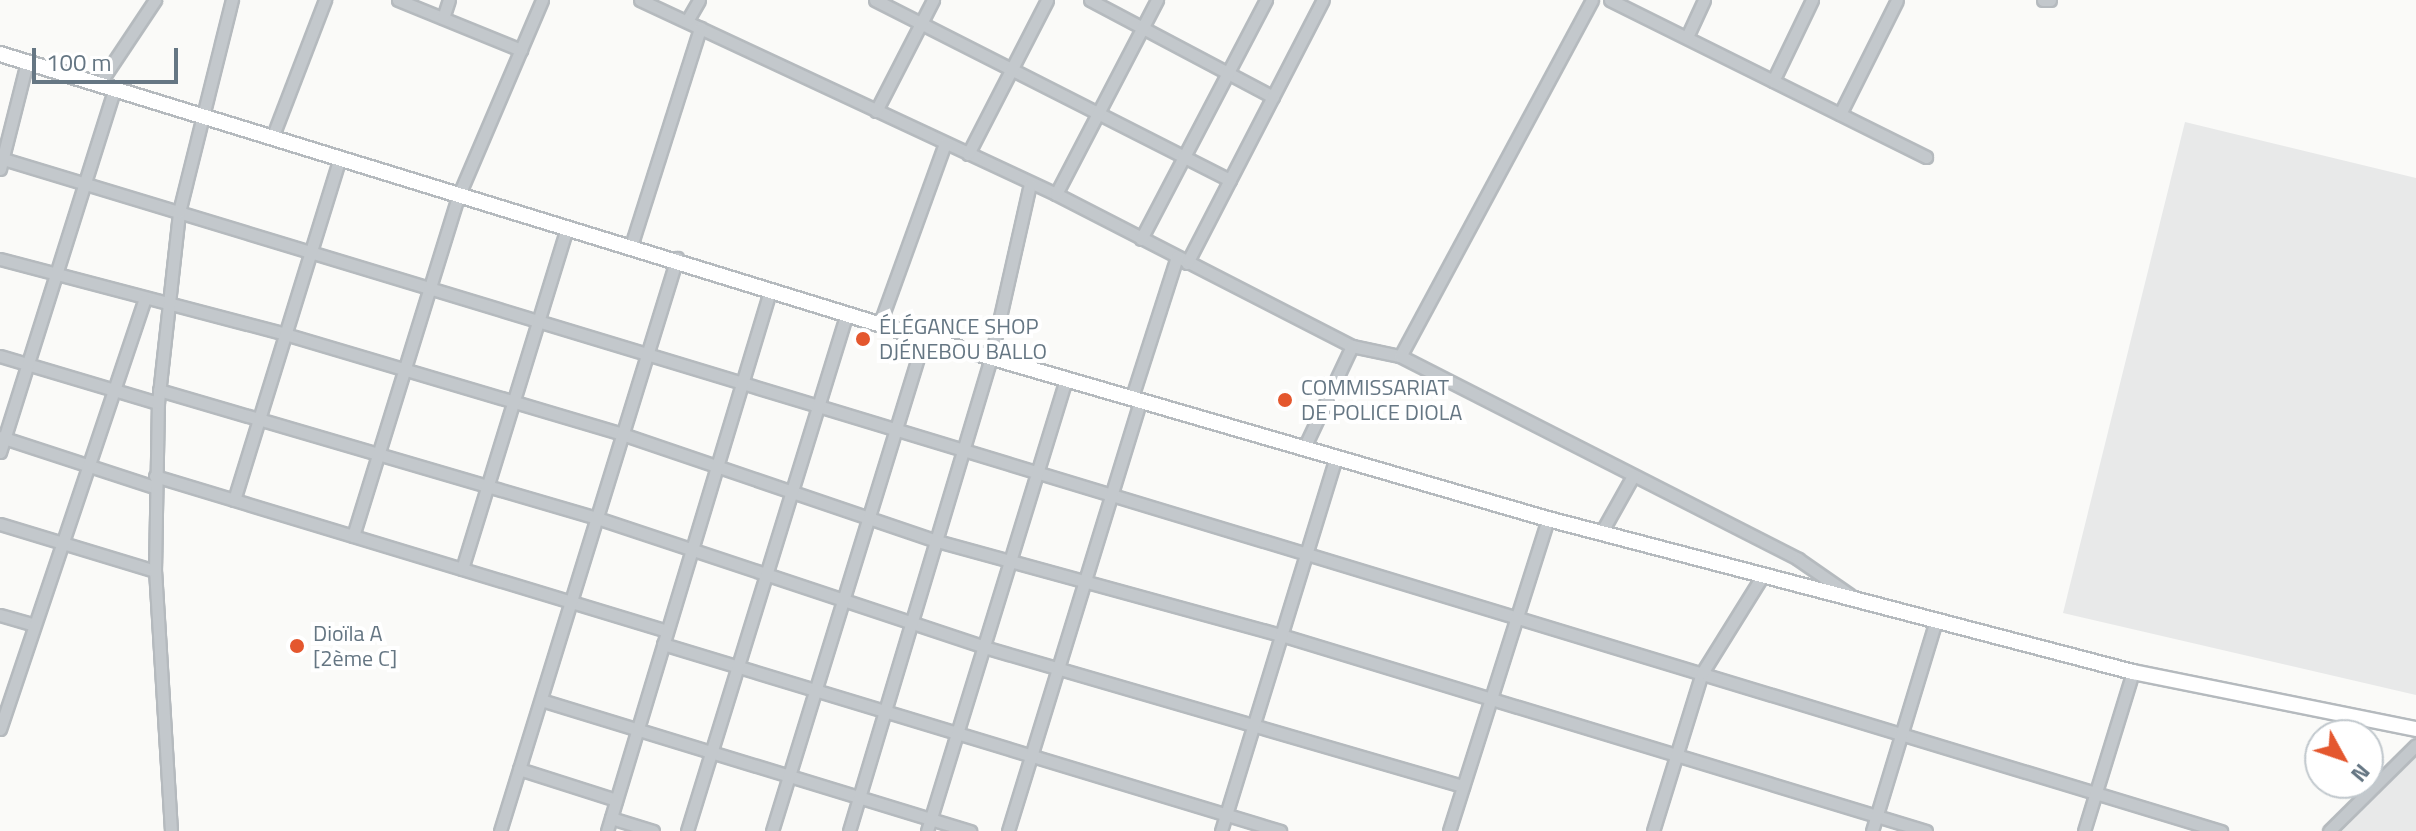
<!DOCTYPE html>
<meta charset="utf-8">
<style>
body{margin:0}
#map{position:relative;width:2416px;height:831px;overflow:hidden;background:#fafaf8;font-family:"Titillium Web",sans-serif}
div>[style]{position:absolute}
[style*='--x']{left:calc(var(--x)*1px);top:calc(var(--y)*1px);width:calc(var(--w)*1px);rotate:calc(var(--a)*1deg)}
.built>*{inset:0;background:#e8e9e9}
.roads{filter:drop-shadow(2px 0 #b5babe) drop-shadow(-2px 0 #b5babe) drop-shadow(0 2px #b5babe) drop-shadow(0 -2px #b5babe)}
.minor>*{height:11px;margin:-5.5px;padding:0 5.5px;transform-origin:5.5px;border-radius:5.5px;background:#c3c8cc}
.major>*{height:14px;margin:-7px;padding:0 7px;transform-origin:7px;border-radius:7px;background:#fff}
.dots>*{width:22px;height:22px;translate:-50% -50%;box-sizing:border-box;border:4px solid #fff;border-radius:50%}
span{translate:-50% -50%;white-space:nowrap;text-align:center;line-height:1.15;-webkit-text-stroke:8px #fff;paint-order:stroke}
.poi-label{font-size:22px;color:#657683}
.left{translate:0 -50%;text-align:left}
.north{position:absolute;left:2304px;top:719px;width:80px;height:80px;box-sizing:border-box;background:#fff;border:2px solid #c1c8cd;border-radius:50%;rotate:130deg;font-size:22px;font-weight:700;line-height:32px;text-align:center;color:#657683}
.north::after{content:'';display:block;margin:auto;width:28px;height:36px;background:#e4572e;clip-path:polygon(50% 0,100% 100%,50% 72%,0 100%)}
.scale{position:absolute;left:32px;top:48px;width:146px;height:36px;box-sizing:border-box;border:4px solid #657683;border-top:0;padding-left:10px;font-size:24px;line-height:28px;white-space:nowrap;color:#657683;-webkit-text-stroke:6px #fff;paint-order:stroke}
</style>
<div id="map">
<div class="built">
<div style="clip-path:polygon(2185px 122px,2416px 178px,2416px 695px,2063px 613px)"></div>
<div style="clip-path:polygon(2416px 757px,2416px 831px,2342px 831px)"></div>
</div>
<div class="roads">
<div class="minor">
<div style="--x:398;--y:0;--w:133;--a:22.1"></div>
<div style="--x:640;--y:0;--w:459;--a:25"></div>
<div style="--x:1056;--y:194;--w:333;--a:27.2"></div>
<div style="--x:1352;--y:346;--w:49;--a:11.8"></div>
<div style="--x:875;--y:0;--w:398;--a:26.9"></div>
<div style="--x:1090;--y:0;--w:207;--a:27.9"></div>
<div style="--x:1592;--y:0;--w:404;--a:118.3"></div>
<div style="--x:1400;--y:356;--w:447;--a:27"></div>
<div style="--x:1798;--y:559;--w:63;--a:34.7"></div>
<div style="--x:1610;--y:0;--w:353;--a:26.4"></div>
<div style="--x:2043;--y:0;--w:7;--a:0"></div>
<div style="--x:443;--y:18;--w:19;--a:-72"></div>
<div style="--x:687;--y:21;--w:24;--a:-60"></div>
<div style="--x:1687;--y:37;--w:41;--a:-65.3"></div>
<div style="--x:1773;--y:81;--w:90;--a:-64.3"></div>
<div style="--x:99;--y:84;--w:101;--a:-56.3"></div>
<div style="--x:876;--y:111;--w:125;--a:-62.8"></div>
<div style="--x:1840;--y:114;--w:127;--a:-63.4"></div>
<div style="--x:272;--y:138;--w:148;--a:-69"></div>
<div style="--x:968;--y:154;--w:173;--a:-62.8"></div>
<div style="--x:0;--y:158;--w:2321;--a:16.86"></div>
<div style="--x:0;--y:169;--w:110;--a:-75.8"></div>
<div style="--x:1056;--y:194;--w:219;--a:-62.5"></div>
<div style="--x:1141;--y:239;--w:270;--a:-62.4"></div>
<div style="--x:631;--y:246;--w:229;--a:-72.4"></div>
<div style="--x:0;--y:259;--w:295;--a:14.7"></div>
<div style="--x:285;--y:334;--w:352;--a:16.5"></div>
<div style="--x:622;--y:434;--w:333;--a:18.8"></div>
<div style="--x:937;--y:541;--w:357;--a:15.3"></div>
<div style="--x:1281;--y:635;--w:674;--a:16.9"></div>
<div style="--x:1187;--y:263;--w:296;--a:-62.7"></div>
<div style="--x:880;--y:323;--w:191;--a:-70.1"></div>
<div style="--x:0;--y:356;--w:165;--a:16.6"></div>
<div style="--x:159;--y:390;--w:456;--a:16.3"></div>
<div style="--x:597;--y:518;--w:408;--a:18.4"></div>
<div style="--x:984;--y:647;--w:499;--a:16.2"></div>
<div style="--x:1132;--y:397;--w:147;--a:-72.2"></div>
<div style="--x:1;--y:437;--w:161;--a:18.1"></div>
<div style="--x:1304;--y:448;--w:113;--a:-64.8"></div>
<div style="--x:0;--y:452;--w:380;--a:-72.5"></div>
<div style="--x:155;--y:476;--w:535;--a:16.84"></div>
<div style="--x:234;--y:500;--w:356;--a:-72.8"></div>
<div style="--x:0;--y:524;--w:162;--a:16.9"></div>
<div style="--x:1601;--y:533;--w:65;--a:-60.7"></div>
<div style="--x:353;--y:536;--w:355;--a:-72.8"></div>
<div style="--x:458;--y:197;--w:214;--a:-66.9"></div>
<div style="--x:462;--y:569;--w:357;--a:-72.9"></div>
<div style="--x:0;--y:615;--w:35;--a:16"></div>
<div style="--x:663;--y:644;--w:645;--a:16.86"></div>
<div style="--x:541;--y:700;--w:449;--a:17"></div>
<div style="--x:0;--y:729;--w:452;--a:-71.4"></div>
<div style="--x:519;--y:769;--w:102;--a:17.7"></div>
<div style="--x:611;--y:818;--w:44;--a:17.2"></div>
<div style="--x:171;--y:831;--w:260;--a:-93.5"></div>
<div style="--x:155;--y:571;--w:168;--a:-89"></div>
<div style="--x:158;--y:403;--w:192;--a:-83.7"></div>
<div style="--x:179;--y:212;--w:219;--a:-76"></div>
<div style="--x:500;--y:831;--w:600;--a:-72.83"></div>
<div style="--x:607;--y:831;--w:564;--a:-73.2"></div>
<div style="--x:687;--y:831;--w:542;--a:-72.84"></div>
<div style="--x:772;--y:831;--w:516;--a:-72.86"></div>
<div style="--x:849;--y:831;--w:495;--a:-73.3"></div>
<div style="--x:991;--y:357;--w:177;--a:-77.3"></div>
<div style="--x:927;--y:831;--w:474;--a:-72.9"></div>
<div style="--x:1008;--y:831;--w:451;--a:-72.9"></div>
<div style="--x:1221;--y:831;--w:390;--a:-72.9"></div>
<div style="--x:1449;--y:831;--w:327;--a:-72.4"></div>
<div style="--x:1653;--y:831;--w:165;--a:-72.8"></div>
<div style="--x:1702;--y:673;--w:115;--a:-58.1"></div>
<div style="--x:1872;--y:831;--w:216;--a:-73.1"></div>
<div style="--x:2084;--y:831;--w:166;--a:-72.9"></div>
<div style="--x:2329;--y:831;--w:122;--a:-44.7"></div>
</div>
<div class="major">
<div style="--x:0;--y:54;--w:967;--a:17.09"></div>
<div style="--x:924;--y:338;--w:650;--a:16.18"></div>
<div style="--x:1548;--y:519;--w:605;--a:14.66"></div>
<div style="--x:2133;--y:672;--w:289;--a:11.4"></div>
</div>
</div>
<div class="dots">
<div style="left:863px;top:339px;background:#e4572e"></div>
<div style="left:1285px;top:400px;background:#e4572e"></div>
<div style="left:297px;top:646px;background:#e4572e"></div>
</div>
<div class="poi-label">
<span class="left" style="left:879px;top:339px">ÉLÉGANCE SHOP<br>DJÉNEBOU BALLO</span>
<span class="left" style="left:1301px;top:400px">COMMISSARIAT<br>DE POLICE DIOLA</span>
<span class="left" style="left:313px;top:646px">Dioïla A<br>[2ème C]</span>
</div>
<div class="north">N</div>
<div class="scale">100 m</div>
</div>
